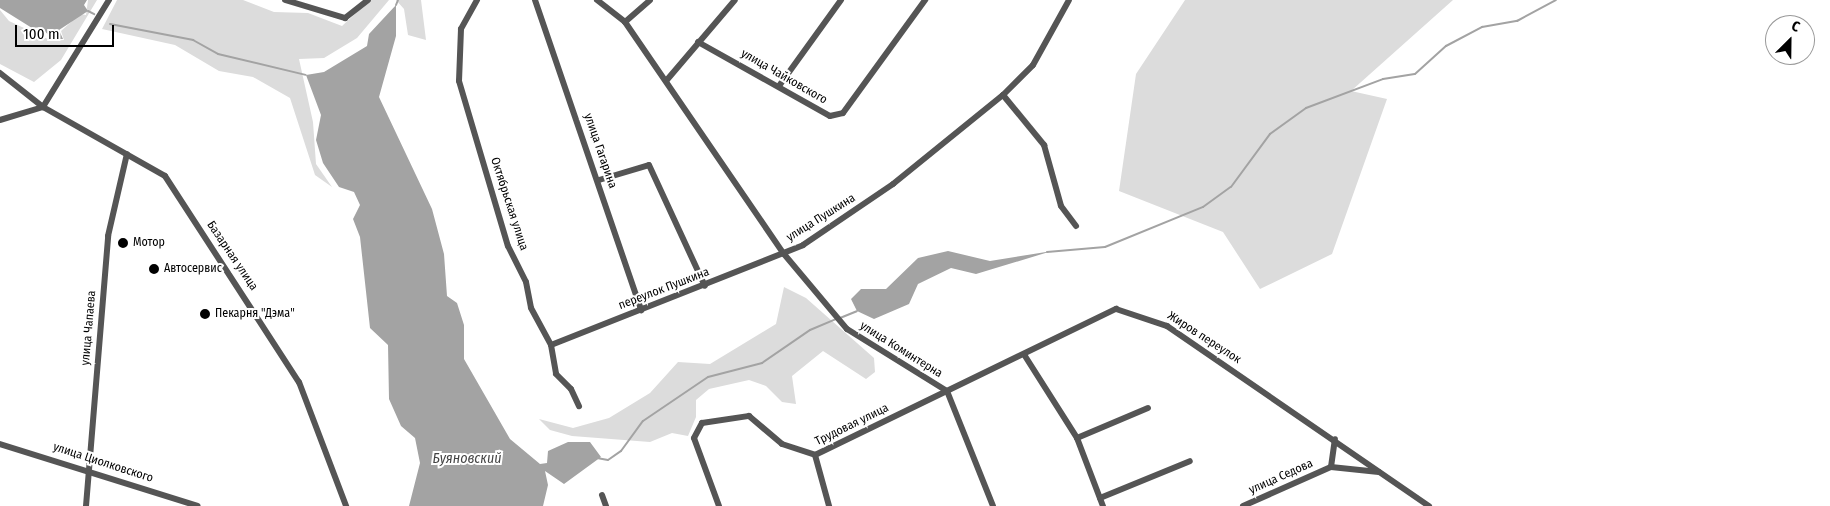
<!DOCTYPE html>
<meta charset="utf-8">
<style>
body{margin:0}
#map{position:relative;width:1830px;height:506px;overflow:hidden;background:#fff;font-family:"Fira Sans Condensed",sans-serif}
div>[style]{position:absolute}
[style*='--x']{left:calc(var(--x)*1px);top:calc(var(--y)*1px);width:calc(var(--w)*1px);rotate:calc(var(--a)*1deg)}
.green>*{inset:0;background:#dcdcdc}
.water>*{inset:0;background:#a3a3a3}
.stream>*{height:2px;margin:-1px;padding:0 1px;transform-origin:1px;border-radius:1px;background:#a3a3a3}
.minor>*{height:6px;margin:-3px;padding:0 3px;transform-origin:3px;border-radius:3px;background:#555}
.dots>*{width:14px;height:14px;translate:-50% -50%;box-sizing:border-box;border:2px solid #fff;border-radius:50%}
span{translate:-50% -50%;white-space:nowrap;text-align:center;line-height:1.15;-webkit-text-stroke:4px #fff;paint-order:stroke}
.street-label{font-size:12px;color:#000}
.poi-label{font-size:12px;color:#000}
.left{translate:0 -50%;text-align:left}
.water-label{font-size:14px;color:#444;font-style:italic}
.north{position:absolute;left:1765px;top:15px;width:50px;height:50px;box-sizing:border-box;background:#fff;border:1px solid #999;border-radius:50%;rotate:23deg;font-size:14px;font-weight:700;line-height:20px;text-align:center;color:#000}
.north::after{content:'';display:block;margin:auto;width:18px;height:22px;background:#000;clip-path:polygon(50% 0,100% 100%,50% 72%,0 100%)}
.scale{position:absolute;left:15px;top:25px;width:99px;height:22px;box-sizing:border-box;border:2px solid #000;border-top:0;padding-left:6px;font-size:15px;line-height:18px;white-space:nowrap;color:#000;-webkit-text-stroke:4px #fff;paint-order:stroke}
</style>
<div id="map">
<div class="green">
<div style="clip-path:polygon(88px 0,97px 0,61px 60px,34px 82px,0 64px,0 10px,9px 21px,52px 41px,64px 40px,61px 31px,80px 14px,86px 15px)"></div>
<div style="clip-path:polygon(117px 0,243px 0,274px 12px,308px 13px,342px 26px,370px 0,389px 0,357px 38px,324px 58px,299px 59px,313px 122px,316px 164px,332px 187px,315px 175px,290px 98px,253px 77px,219px 71px,175px 45px,102px 29px)"></div>
<div style="clip-path:polygon(396px 0,421px 0,426px 40px,408px 35px,404px 9px)"></div>
<div style="clip-path:polygon(1185px 0,1453px 0,1351px 91px,1387px 99px,1332px 254px,1260px 289px,1223px 232px,1119px 191px,1136px 74px)"></div>
<div style="clip-path:polygon(784px 287px,806px 298px,874px 358px,875px 372px,866px 379px,823px 351px,792px 376px,796px 404px,782px 402px,766px 386px,749px 380px,709px 389px,696px 400px,696px 417px,688px 436px,672px 433px,650px 442px,572px 436px,550px 430px,539px 419px,573px 428px,609px 418px,650px 393px,678px 362px,710px 364px,776px 324px)"></div>
</div>
<div class="water">
<div style="clip-path:polygon(0 0,87px 0,84px 5px,88px 11px,59px 30px,63px 39px,52px 39px,41px 27px,32px 28px,0 8px)"></div>
<div style="clip-path:polygon(396px 5px,396px 36px,379px 97px,432px 209px,444px 254px,447px 296px,457px 303px,464px 325px,464px 359px,510px 439px,540px 464px,547px 463px,548px 451px,568px 442px,590px 442px,601px 457px,564px 484px,545px 471px,548px 485px,543px 506px,409px 506px,420px 463px,415px 438px,401px 426px,389px 399px,388px 345px,370px 328px,360px 237px,353px 219px,360px 205px,354px 192px,339px 187px,323px 163px,316px 140px,321px 115px,306px 75px,324px 72px,367px 46px,369px 34px)"></div>
<div style="clip-path:polygon(948px 251px,990px 261px,1052px 251px,976px 274px,951px 268px,918px 284px,909px 304px,874px 319px,857px 311px,851px 299px,861px 289px,886px 289px,918px 258px)"></div>
</div>
<div class="stream">
<div style="--x:396;--y:5;--w:5;--a:-68"></div>
<div style="--x:88;--y:11;--w:7;--a:27"></div>
<div style="--x:110;--y:24;--w:85;--a:10.9"></div>
<div style="--x:193;--y:40;--w:29;--a:29"></div>
<div style="--x:218;--y:54;--w:90;--a:13.4"></div>
<div style="--x:1047;--y:252;--w:58;--a:-4.9"></div>
<div style="--x:1105;--y:247;--w:106;--a:-22.2"></div>
<div style="--x:1203;--y:207;--w:34;--a:-36"></div>
<div style="--x:1231;--y:187;--w:66;--a:-53.7"></div>
<div style="--x:1270;--y:134;--w:44;--a:-35.8"></div>
<div style="--x:1306;--y:108;--w:82;--a:-20.6"></div>
<div style="--x:1383;--y:79;--w:32;--a:-9"></div>
<div style="--x:1415;--y:74;--w:42;--a:-42.1"></div>
<div style="--x:1446;--y:46;--w:41;--a:-27.8"></div>
<div style="--x:1482;--y:27;--w:36;--a:-10"></div>
<div style="--x:1517;--y:21;--w:44;--a:-28.3"></div>
<div style="--x:840;--y:318;--w:18;--a:-22"></div>
<div style="--x:597;--y:458;--w:11;--a:10"></div>
<div style="--x:608;--y:460;--w:16;--a:-35"></div>
<div style="--x:621;--y:451;--w:37;--a:-54"></div>
<div style="--x:643;--y:421;--w:78;--a:-34.1"></div>
<div style="--x:708;--y:377;--w:56;--a:-14.5"></div>
<div style="--x:762;--y:363;--w:58;--a:-34.5"></div>
<div style="--x:810;--y:330;--w:28;--a:-23"></div>
</div>
<div class="minor">
<div style="--x:109;--y:0;--w:126;--a:121.7"></div>
<div style="--x:43;--y:107;--w:140;--a:29.5"></div>
<div style="--x:165;--y:176;--w:246;--a:57"></div>
<div style="--x:299;--y:382;--w:133;--a:69.2"></div>
<div style="--x:285;--y:0;--w:63;--a:16.7"></div>
<div style="--x:345;--y:18;--w:29;--a:-38"></div>
<div style="--x:477;--y:0;--w:33;--a:119"></div>
<div style="--x:461;--y:29;--w:52;--a:92.2"></div>
<div style="--x:459;--y:81;--w:172;--a:73.5"></div>
<div style="--x:508;--y:246;--w:40;--a:63.4"></div>
<div style="--x:526;--y:282;--w:26;--a:79"></div>
<div style="--x:531;--y:308;--w:42;--a:61.6"></div>
<div style="--x:551;--y:345;--w:29;--a:80"></div>
<div style="--x:556;--y:374;--w:21;--a:45"></div>
<div style="--x:571;--y:389;--w:19;--a:65"></div>
<div style="--x:535;--y:0;--w:328;--a:71.1"></div>
<div style="--x:597;--y:0;--w:36;--a:38"></div>
<div style="--x:625;--y:22;--w:281;--a:55.6"></div>
<div style="--x:784;--y:254;--w:98;--a:50"></div>
<div style="--x:847;--y:329;--w:118;--a:31.8"></div>
<div style="--x:947;--y:391;--w:124;--a:68.2"></div>
<div style="--x:625;--y:22;--w:33;--a:-41"></div>
<div style="--x:698;--y:42;--w:151;--a:29.3"></div>
<div style="--x:830;--y:116;--w:13;--a:-13"></div>
<div style="--x:843;--y:113;--w:140;--a:-54"></div>
<div style="--x:0;--y:73;--w:55;--a:38.3"></div>
<div style="--x:43;--y:107;--w:45;--a:163.2"></div>
<div style="--x:666;--y:81;--w:106;--a:-49.6"></div>
<div style="--x:779;--y:86;--w:106;--a:-54.2"></div>
<div style="--x:1003;--y:95;--w:65;--a:50.6"></div>
<div style="--x:1044;--y:145;--w:63;--a:74.4"></div>
<div style="--x:1061;--y:206;--w:25;--a:53"></div>
<div style="--x:599;--y:180;--w:52;--a:-16.7"></div>
<div style="--x:649;--y:165;--w:133;--a:65.2"></div>
<div style="--x:551;--y:345;--w:271;--a:-21.6"></div>
<div style="--x:803;--y:245;--w:109;--a:-34.1"></div>
<div style="--x:893;--y:184;--w:141;--a:-39"></div>
<div style="--x:1003;--y:95;--w:42;--a:-45"></div>
<div style="--x:1033;--y:65;--w:74;--a:-61"></div>
<div style="--x:1025;--y:356;--w:97;--a:57.6"></div>
<div style="--x:1077;--y:438;--w:73;--a:69.1"></div>
<div style="--x:1077;--y:438;--w:77;--a:-22.9"></div>
<div style="--x:0;--y:444;--w:207;--a:17.4"></div>
<div style="--x:815;--y:455;--w:335;--a:-25.9"></div>
<div style="--x:1116;--y:309;--w:54;--a:18.4"></div>
<div style="--x:1167;--y:326;--w:318;--a:34.5"></div>
<div style="--x:815;--y:455;--w:53;--a:74.6"></div>
<div style="--x:1331;--y:467;--w:48;--a:5.9"></div>
<div style="--x:602;--y:495;--w:12;--a:70"></div>
<div style="--x:1100;--y:498;--w:97;--a:-22.3"></div>
<div style="--x:86;--y:506;--w:271;--a:-85.3"></div>
<div style="--x:108;--y:236;--w:84;--a:-77"></div>
<div style="--x:719;--y:506;--w:72;--a:-110.2"></div>
<div style="--x:694;--y:438;--w:17;--a:-62"></div>
<div style="--x:702;--y:423;--w:48;--a:-8.5"></div>
<div style="--x:749;--y:416;--w:43;--a:40.3"></div>
<div style="--x:782;--y:444;--w:35;--a:18"></div>
<div style="--x:1243;--y:506;--w:96;--a:-23.9"></div>
<div style="--x:1331;--y:467;--w:28;--a:-82"></div>
</div>
<div class="dots">
<div style="left:123px;top:243px;background:#000"></div>
<div style="left:154px;top:269px;background:#000"></div>
<div style="left:205px;top:314px;background:#000"></div>
</div>
<div class="street-label">
<span style="left:784px;top:77px;rotate:30deg">улица Чайковского</span>
<span style="left:600px;top:151px;rotate:71deg">улица Гагарина</span>
<span style="left:509px;top:204px;rotate:72deg">Октябрьская улица</span>
<span style="left:821px;top:218px;rotate:-32deg">улица Пушкина</span>
<span style="left:232px;top:256px;rotate:56deg">Базарная улица</span>
<span style="left:664px;top:289px;rotate:-21deg">переулок Пушкина</span>
<span style="left:89px;top:328px;rotate:-85deg">улица Чапаева</span>
<span style="left:1204px;top:338px;rotate:33deg">Жиров переулок</span>
<span style="left:901px;top:350px;rotate:32deg">улица Коминтерна</span>
<span style="left:852px;top:425px;rotate:-26deg">Трудовая улица</span>
<span style="left:103px;top:463px;rotate:18deg">улица Циолковского</span>
<span style="left:1281px;top:477px;rotate:-24deg">улица Седова</span>
</div>
<div class="poi-label">
<span class="left" style="left:133px;top:243px">Мотор</span>
<span class="left" style="left:164px;top:269px">Автосервис</span>
<span class="left" style="left:215px;top:314px">Пекарня "Дэма"</span>
</div>
<div class="water-label">
<span style="left:467px;top:459px">Буяновский</span>
</div>
<div class="north">С</div>
<div class="scale">100 m</div>
</div>
